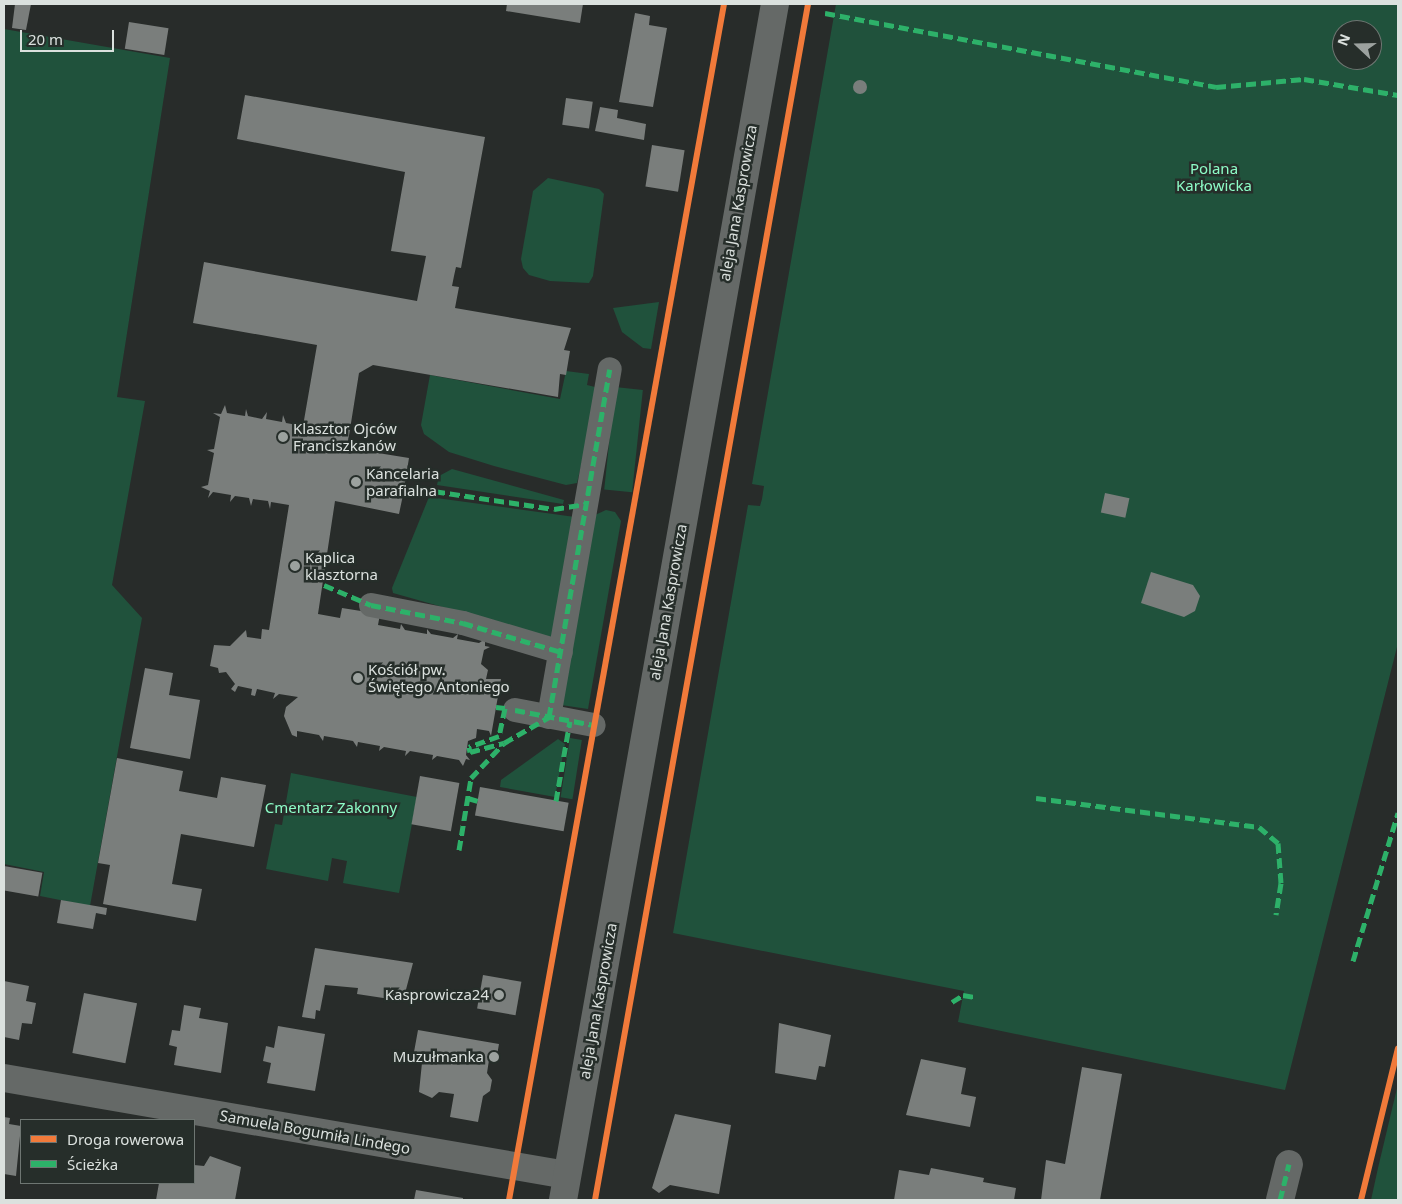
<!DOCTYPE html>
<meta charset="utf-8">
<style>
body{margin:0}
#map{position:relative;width:1402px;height:1204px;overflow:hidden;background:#282c2a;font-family:"Noto Sans",sans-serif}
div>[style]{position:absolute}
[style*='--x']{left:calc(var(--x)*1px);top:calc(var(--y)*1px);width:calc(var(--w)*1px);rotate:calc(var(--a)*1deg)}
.green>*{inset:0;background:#20523c;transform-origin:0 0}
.building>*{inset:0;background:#7a7e7c;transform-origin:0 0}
.round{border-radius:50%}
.pedestrian>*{height:24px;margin:-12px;padding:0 12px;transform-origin:12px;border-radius:12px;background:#656967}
.minor>*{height:28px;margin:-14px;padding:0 14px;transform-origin:14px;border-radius:14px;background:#656967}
.tertiary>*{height:28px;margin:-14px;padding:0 14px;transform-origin:14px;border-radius:14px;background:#656967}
.quiet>*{height:5px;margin-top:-2.5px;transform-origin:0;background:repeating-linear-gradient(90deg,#2db169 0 10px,transparent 0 15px)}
.cycleway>*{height:6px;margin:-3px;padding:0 3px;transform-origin:3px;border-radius:3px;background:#f17a3a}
.dots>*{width:14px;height:14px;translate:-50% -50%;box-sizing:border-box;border:2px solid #262e2a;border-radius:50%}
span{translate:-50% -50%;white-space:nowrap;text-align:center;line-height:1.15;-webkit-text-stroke:5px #262e2a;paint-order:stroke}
.park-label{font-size:15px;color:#8dfcc7}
.street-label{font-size:15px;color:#dbe1de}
.poi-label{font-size:15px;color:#dbe1de}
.left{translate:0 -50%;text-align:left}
.right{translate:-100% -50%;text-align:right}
.frame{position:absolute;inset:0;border:5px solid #dbe1de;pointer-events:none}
.legend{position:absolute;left:20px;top:1119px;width:175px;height:65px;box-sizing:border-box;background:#262e2a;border:1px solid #6e7672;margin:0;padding:6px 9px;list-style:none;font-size:15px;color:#dbe1de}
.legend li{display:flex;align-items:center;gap:10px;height:25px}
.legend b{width:25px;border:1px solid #6e7672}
.north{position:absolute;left:1332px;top:20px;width:50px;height:50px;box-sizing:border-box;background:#262e2a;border:1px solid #6e7672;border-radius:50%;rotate:291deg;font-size:14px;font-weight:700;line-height:20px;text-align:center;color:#dbe1de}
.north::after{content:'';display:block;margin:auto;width:18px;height:22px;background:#9ca29f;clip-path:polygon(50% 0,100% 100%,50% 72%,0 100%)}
.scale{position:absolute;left:20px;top:30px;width:94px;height:22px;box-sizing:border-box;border:2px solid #dbe1de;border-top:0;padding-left:6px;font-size:15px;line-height:18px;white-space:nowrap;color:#dbe1de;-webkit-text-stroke:4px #262e2a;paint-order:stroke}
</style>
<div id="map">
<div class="green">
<div style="clip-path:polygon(evenodd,836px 4px,1398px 4px,1398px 643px,1285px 1090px,958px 1022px,964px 991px,673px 933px,748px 505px,760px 506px,762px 499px,764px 486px,752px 484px,836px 4px,1342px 30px,1372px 30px,1372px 60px,1342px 60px,1342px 30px)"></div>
<div style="clip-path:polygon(4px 29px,170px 58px,117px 397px,145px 401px,112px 585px,142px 618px,90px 906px,40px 896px,44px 872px,4px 864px)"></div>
<div style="clip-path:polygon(548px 178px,599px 189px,604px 194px,593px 276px,589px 283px,550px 281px,529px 275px,523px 268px,521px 259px,533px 191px)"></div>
<div style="clip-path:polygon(659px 302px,651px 349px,643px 348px,622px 332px,613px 308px)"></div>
<div style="clip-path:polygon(566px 371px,589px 374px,587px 385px,599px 388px,577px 483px,566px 485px,494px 466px,449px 452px,424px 434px,421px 425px,430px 375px,560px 399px)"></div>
<div style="left:615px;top:387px;width:28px;height:103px;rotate:6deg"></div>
<div style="clip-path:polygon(452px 469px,564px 500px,563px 504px,437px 485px,439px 476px)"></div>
<div style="clip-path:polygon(429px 497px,575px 517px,552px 638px,393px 593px,392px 588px)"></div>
<div style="clip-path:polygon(606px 510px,615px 512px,621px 521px,588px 709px,561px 705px,595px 515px)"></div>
<div style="left:570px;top:738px;width:12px;height:60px;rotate:9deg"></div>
<div style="clip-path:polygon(558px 739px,565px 744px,555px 797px,500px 787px,501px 780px)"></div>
<div style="clip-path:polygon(291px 773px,417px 797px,399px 893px,343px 883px,347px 861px,332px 858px,328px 881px,266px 869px,275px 824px,282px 825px)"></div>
<div style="clip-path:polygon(1398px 1084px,1398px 1200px,1371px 1200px,1378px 1168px)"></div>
</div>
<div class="building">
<div style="clip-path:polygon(15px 4px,31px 4px,26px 30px,12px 28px)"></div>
<div style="clip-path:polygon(507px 4px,583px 4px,580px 23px,506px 11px)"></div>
<div style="clip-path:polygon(635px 13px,650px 16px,649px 25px,667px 28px,653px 107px,619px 102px)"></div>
<div style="left:129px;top:22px;width:40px;height:27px;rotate:9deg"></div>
<div class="round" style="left:853px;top:80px;width:14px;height:14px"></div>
<div style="clip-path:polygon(245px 95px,485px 137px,461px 268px,456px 267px,454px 276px,452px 286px,459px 287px,455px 308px,571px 328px,564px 350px,570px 351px,566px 375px,560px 374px,558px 397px,373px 365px,359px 373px,347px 448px,409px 458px,403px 495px,399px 514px,335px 501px,318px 614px,340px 618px,342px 608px,380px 614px,378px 625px,400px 629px,401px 624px,405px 630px,427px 634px,427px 629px,431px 634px,453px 638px,458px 634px,457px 639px,479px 643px,485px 639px,485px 646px,490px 647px,484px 650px,481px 664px,488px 670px,486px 679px,501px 679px,491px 736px,489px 731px,477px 729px,476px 738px,468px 741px,466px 755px,470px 760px,466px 759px,463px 766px,459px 760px,437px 756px,432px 760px,433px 755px,410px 751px,405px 756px,406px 751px,384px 747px,379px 751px,380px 746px,358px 742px,357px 747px,353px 741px,324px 736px,323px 741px,319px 735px,297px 731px,297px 737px,292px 735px,284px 716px,286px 707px,298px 697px,279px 694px,273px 699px,275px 693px,257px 689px,255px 696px,251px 695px,252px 689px,238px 686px,235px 692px,231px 689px,235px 684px,226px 672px,219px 673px,218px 668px,210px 666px,214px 645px,230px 646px,246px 630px,247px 637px,261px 639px,262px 629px,269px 630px,289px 505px,271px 502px,270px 509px,268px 501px,253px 499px,251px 506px,249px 498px,235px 496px,230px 502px,231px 495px,213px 492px,208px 498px,210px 491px,201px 487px,208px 485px,214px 453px,207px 450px,214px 449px,220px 417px,213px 413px,221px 414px,225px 405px,227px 413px,245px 416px,246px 409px,248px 416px,262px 419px,267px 412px,266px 419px,282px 422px,283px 415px,286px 423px,303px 426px,317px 345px,193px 323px,204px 262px,417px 301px,426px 256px,391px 251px,405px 172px,237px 139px)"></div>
<div style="left:566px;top:98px;width:27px;height:27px;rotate:8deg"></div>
<div style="clip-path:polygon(600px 107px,618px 110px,617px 118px,646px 124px,644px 140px,595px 131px)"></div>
<div style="left:652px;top:145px;width:33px;height:42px;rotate:9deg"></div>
<div style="left:1105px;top:493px;width:25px;height:20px;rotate:12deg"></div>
<div style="clip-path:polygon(1151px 572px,1193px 585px,1200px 596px,1195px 611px,1184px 617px,1141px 603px)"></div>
<div style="clip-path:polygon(145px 668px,173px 673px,169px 695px,200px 700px,190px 759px,130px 748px)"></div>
<div style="clip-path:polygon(117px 758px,183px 771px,179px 791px,217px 798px,221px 777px,266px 785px,254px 847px,181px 834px,172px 884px,202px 889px,196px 921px,103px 904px,110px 865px,98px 863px)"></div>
<div style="left:420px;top:776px;width:40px;height:49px;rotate:10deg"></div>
<div style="left:480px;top:787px;width:90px;height:29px;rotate:10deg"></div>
<div style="left:4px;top:866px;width:39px;height:24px;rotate:10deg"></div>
<div style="clip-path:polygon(61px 900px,107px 908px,106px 915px,96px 913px,93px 929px,57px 923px)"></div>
<div style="clip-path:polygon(315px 948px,413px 963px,403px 1001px,357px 994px,358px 988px,325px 985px,320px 1011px,316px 1010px,315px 1019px,302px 1017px)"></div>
<div style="left:483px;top:975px;width:39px;height:34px;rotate:10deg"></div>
<div style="clip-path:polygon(4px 981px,29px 986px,26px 1001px,36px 1003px,32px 1024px,22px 1023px,19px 1040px,4px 1037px)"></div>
<div style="left:84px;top:993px;width:54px;height:61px;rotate:11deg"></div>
<div style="clip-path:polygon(184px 1005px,201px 1008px,199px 1018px,228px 1023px,221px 1073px,174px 1065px,177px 1047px,169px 1045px,172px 1030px,180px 1031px)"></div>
<div style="clip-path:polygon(779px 1023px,831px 1035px,825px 1067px,819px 1066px,816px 1080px,775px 1073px)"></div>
<div style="clip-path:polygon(278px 1026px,325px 1034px,315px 1091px,267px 1083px,271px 1063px,263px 1061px,266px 1046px,274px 1048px)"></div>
<div style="clip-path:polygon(418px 1030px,499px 1044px,496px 1061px,489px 1060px,487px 1073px,492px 1080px,490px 1091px,483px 1096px,478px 1122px,450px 1117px,454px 1094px,439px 1092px,432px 1098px,419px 1092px,423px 1053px,414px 1052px)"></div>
<div style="clip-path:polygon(921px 1059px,966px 1068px,961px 1094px,976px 1097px,970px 1127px,906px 1115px)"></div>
<div style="clip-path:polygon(1082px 1067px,1122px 1074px,1100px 1200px,1041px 1200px,1046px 1160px,1065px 1164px)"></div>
<div style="clip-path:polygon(675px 1114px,731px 1125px,719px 1194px,670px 1185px,659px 1193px,652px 1188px)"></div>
<div style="clip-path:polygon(4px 1117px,10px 1118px,9px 1124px,21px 1126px,16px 1176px,4px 1174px)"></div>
<div style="clip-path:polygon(210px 1156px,241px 1167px,235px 1200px,156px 1200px,159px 1183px,194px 1183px,194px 1165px,204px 1166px)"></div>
<div style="clip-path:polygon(899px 1170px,929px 1175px,931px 1168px,984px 1178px,983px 1182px,1016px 1188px,1014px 1200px,894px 1200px)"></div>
<div style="clip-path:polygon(416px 1190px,463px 1198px,463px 1200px,414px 1200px)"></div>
</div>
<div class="pedestrian">
<div style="--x:371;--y:605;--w:94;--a:11.1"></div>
<div style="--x:463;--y:623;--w:102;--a:16.5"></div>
<div style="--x:515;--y:710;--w:80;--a:10.8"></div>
<div style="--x:549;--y:717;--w:353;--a:-80.1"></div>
</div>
<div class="minor">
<div style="--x:4;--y:1078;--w:571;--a:9.78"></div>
<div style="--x:1280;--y:1200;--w:37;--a:-76"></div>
</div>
<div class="tertiary">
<div style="--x:563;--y:1200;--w:1215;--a:-79.95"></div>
</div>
<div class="quiet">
<div style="--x:825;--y:13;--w:398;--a:10.7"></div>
<div style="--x:1216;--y:87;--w:88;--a:-5.2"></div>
<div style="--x:1304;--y:79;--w:95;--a:9.7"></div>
<div style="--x:420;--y:489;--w:135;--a:8.5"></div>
<div style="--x:554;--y:509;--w:31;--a:-9"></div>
<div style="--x:324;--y:585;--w:51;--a:23.1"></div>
<div style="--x:371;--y:605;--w:94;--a:11.1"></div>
<div style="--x:463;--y:623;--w:102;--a:16.5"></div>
<div style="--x:496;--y:707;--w:9;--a:6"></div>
<div style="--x:505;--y:708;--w:29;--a:102"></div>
<div style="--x:499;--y:736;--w:32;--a:160"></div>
<div style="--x:469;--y:747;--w:5;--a:79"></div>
<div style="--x:470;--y:752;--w:35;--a:-15"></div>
<div style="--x:515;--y:710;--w:80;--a:10.8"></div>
<div style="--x:468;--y:798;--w:10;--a:17"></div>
<div style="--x:1036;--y:798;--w:225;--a:7.4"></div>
<div style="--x:1259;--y:827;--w:25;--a:40"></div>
<div style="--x:1278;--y:843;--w:40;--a:85.7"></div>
<div style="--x:1281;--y:883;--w:32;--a:99"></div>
<div style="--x:556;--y:801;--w:81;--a:-80.1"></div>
<div style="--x:459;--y:850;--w:73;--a:-80.5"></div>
<div style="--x:471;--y:778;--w:48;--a:-46.7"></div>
<div style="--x:504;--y:743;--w:52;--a:-30"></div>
<div style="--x:549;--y:717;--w:353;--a:-80.1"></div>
<div style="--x:1353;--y:961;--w:155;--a:-73.1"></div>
<div style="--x:952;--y:1002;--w:13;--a:-32"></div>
<div style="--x:963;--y:995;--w:11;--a:10"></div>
<div style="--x:1280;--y:1200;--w:37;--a:-76"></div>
</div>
<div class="cycleway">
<div style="--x:509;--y:1200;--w:1215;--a:-79.81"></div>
<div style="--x:595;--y:1200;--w:1215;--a:-79.9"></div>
<div style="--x:1361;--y:1200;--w:156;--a:-76.3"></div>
</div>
<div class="dots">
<div style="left:283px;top:437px;background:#9ca29f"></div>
<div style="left:356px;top:482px;background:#9ca29f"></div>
<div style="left:295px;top:566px;background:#9ca29f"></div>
<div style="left:358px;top:678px;background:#9ca29f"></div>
<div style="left:499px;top:995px;background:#9ca29f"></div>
<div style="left:494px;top:1057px;background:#9ca29f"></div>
</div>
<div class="park-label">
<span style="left:1214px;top:177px">Polana<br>Karłowicka</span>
<span style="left:331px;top:808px">Cmentarz Zakonny</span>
</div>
<div class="street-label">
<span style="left:738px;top:203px;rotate:-80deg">aleja Jana Kasprowicza</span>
<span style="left:668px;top:602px;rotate:-80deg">aleja Jana Kasprowicza</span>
<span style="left:598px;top:1001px;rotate:-80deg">aleja Jana Kasprowicza</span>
<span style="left:315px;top:1132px;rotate:10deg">Samuela Bogumiła Lindego</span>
</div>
<div class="poi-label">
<span class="left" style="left:293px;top:437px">Klasztor Ojców<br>Franciszkanów</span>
<span class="left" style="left:366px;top:482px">Kancelaria<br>parafialna</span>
<span class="left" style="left:305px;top:566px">Kaplica<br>klasztorna</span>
<span class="left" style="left:368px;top:678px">Kościół pw.<br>Świętego Antoniego</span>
<span class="right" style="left:489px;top:995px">Kasprowicza24</span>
<span class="right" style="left:484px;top:1057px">Muzułmanka</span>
</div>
<div class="frame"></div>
<ul class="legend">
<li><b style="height:6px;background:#f17a3a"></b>Droga rowerowa</li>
<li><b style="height:6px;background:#2db169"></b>Ścieżka</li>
</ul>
<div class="north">N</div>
<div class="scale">20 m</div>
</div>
